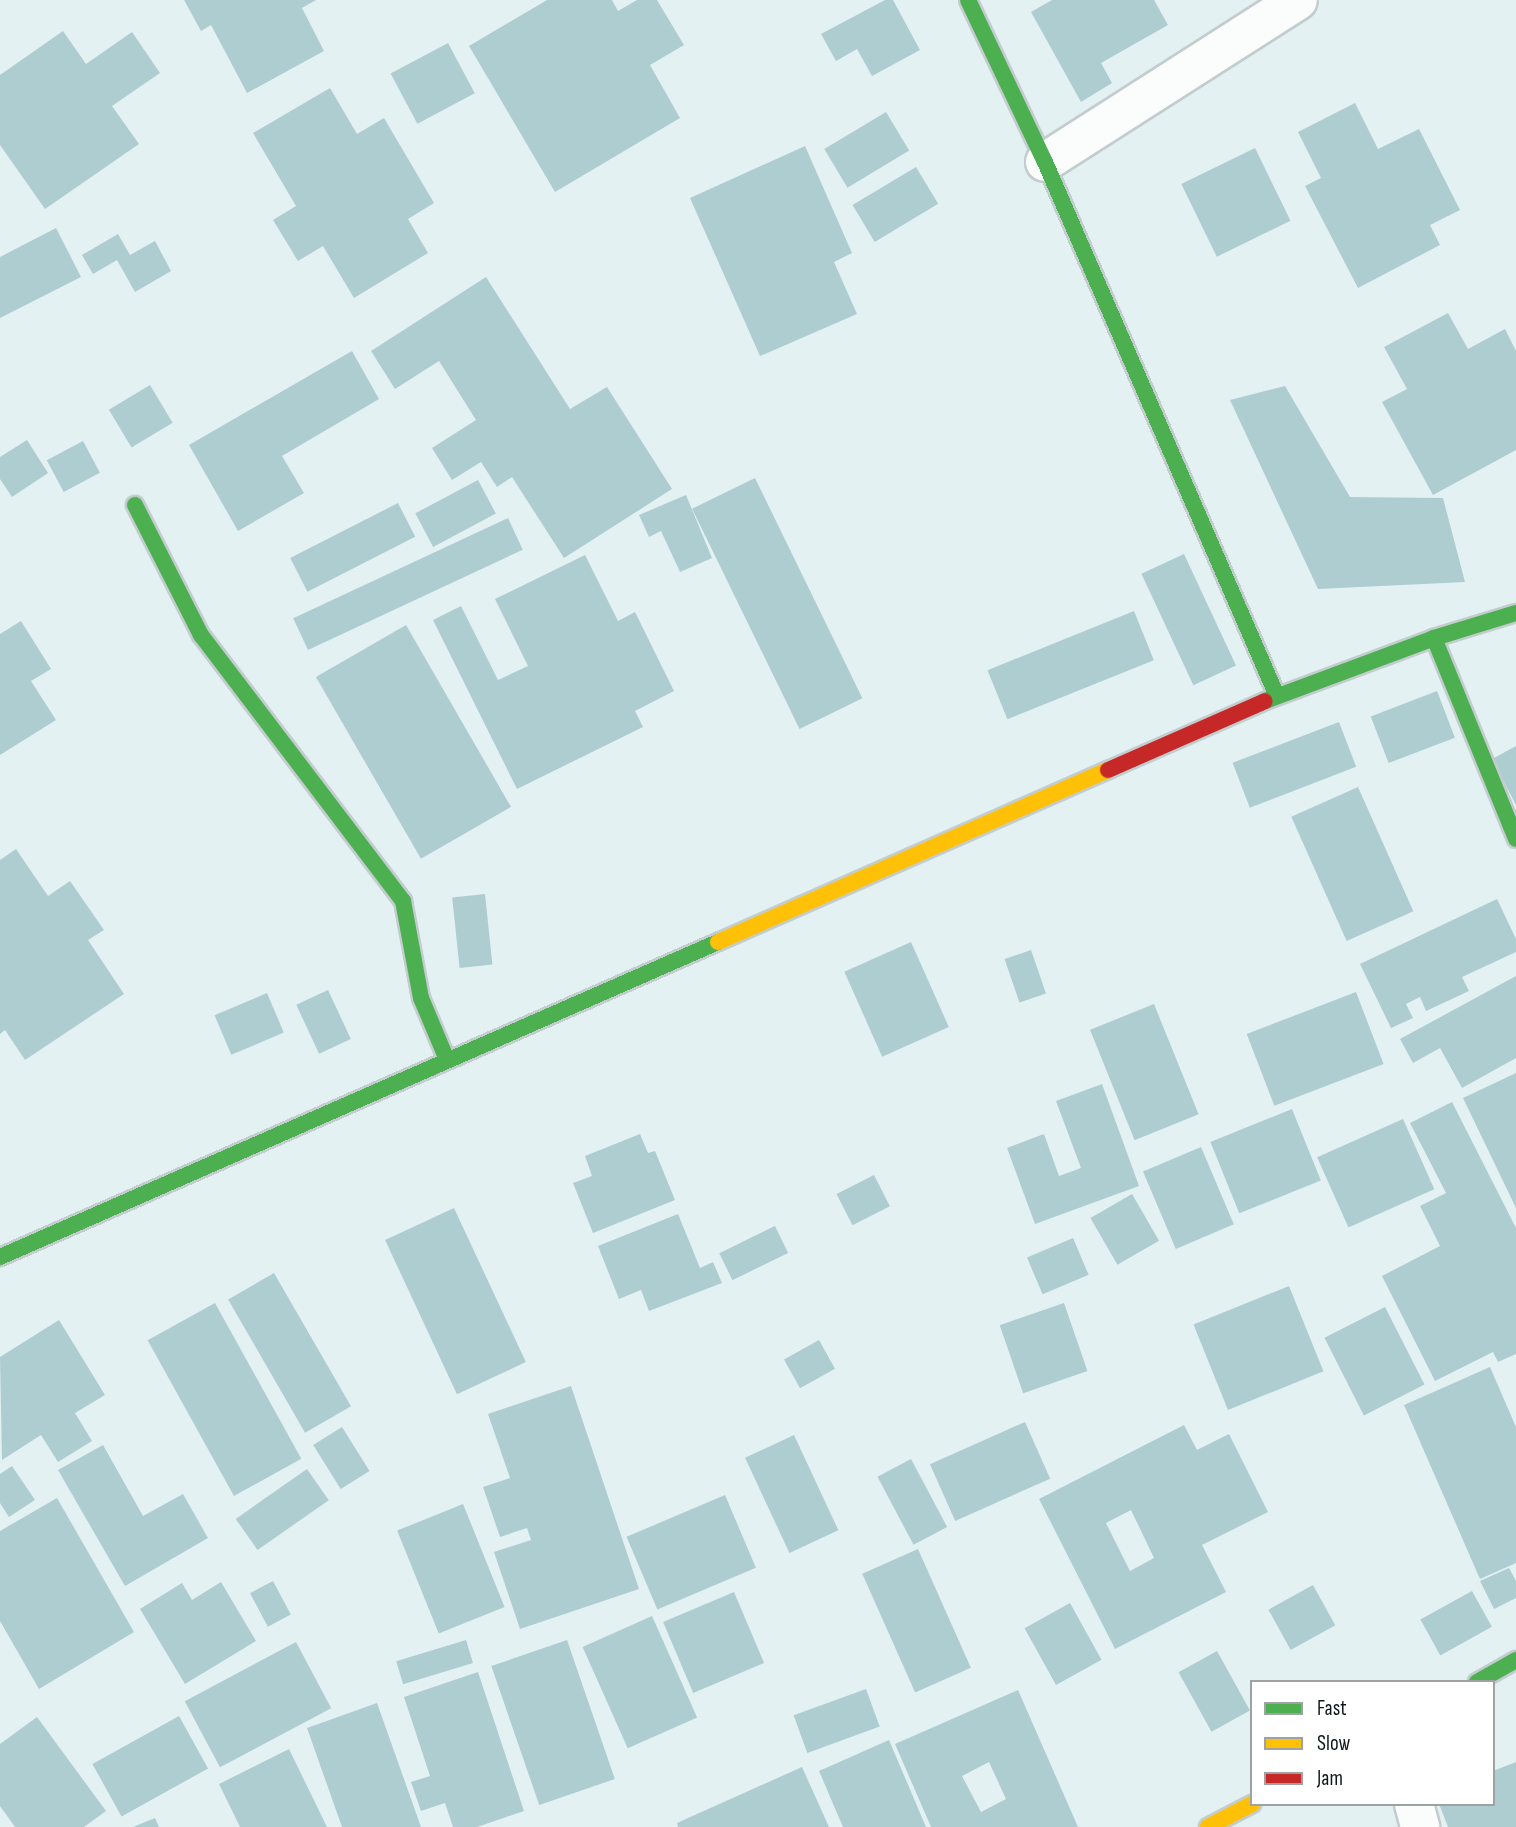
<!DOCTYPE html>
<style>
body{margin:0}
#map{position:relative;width:1516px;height:1827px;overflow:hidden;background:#e3f1f3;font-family:"Sofia Sans Condensed",sans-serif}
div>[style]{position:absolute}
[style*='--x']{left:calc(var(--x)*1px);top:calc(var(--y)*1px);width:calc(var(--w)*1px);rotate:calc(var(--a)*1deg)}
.building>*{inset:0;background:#aecdd1;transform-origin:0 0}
.roads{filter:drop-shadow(2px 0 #c3ccce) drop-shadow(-2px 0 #c3ccce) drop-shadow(0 2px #c3ccce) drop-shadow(0 -2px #c3ccce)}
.street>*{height:38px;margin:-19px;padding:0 19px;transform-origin:19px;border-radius:19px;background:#fbfdfd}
.fast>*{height:16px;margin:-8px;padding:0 8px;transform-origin:8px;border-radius:8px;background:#4caf50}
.slow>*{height:16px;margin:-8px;padding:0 8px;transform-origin:8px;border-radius:8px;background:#ffc107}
.jam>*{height:16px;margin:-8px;padding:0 8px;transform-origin:8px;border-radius:8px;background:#c62828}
span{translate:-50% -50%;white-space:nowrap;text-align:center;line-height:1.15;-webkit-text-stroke:6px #fff;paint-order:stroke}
.legend{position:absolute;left:1250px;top:1680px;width:245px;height:126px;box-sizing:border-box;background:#fff;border:2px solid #9fa2a3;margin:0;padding:9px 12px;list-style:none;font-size:21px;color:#0f1719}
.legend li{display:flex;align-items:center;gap:14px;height:35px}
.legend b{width:35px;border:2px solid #9fa2a3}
</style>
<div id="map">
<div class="building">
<div style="clip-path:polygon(184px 0,316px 0,302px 8px,324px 51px,247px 93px,211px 25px,201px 31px)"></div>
<div style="clip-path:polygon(547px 0,612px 0,618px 11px,637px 0,657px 0,684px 45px,650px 65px,680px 118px,555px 192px,469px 46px)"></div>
<div style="clip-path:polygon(885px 0,893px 0,920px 50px,872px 76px,857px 49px,836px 61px,821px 34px)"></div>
<div style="clip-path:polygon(1052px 0,1154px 0,1168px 25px,1101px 63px,1112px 83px,1081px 102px,1031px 12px)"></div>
<div style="clip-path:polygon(63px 31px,86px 64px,132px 32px,160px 73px,112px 106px,139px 144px,45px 209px,0 145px,0 75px)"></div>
<div style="left:448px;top:43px;width:57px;height:65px;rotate:62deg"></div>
<div style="clip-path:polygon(330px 88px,357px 134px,384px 118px,434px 203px,408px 219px,428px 253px,354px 298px,323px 246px,298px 261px,273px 220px,296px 206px,253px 133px)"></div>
<div style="clip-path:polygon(1355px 103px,1378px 149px,1419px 129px,1460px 210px,1430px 225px,1440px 245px,1358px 288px,1305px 186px,1321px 178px,1298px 132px)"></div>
<div style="left:886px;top:112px;width:45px;height:72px;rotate:59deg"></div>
<div style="clip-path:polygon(805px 146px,852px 253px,834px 262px,857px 314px,760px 356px,690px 198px)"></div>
<div style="left:1255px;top:148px;width:81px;height:82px;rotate:64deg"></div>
<div style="left:916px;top:167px;width:43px;height:74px;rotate:59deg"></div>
<div style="clip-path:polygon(56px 228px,81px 277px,0 318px,0 257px)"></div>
<div style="clip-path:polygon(118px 234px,130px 255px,155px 241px,171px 271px,135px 292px,117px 260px,93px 274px,82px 255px)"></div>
<div style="clip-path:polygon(486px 277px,570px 409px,607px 387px,672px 489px,564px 558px,512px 477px,497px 487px,481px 462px,452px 480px,432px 448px,476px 420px,439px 361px,395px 389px,371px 351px)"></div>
<div style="clip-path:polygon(1448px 313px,1468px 349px,1505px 329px,1516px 351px,1516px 450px,1433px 495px,1382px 402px,1407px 389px,1384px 347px)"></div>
<div style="clip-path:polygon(352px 351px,379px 399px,282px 456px,304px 493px,238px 531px,189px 445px)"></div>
<div style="left:150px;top:385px;width:44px;height:48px;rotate:59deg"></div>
<div style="clip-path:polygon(1285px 386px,1350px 497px,1443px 498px,1465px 582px,1318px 589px,1230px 400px)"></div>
<div style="clip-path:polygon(27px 440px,48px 473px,12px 497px,0 479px,0 457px)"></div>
<div style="left:83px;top:441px;width:36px;height:41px;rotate:62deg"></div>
<div style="left:755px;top:478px;width:245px;height:70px;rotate:64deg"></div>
<div style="left:478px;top:480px;width:38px;height:71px;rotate:62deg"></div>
<div style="clip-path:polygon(686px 495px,712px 558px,680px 572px,661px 531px,649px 537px,639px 515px)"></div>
<div style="left:398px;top:503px;width:38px;height:121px;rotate:63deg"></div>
<div style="left:508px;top:518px;width:35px;height:237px;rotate:65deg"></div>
<div style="left:1184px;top:554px;width:123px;height:47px;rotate:65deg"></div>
<div style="clip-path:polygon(585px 555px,618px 621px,635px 612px,674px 691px,635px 711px,643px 727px,517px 789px,433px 620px,461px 606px,498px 680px,528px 666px,495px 599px)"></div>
<div style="left:1134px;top:611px;width:53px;height:158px;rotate:68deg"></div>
<div style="clip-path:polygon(21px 621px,51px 669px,31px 681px,56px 720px,0 755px,0 634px)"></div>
<div style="left:406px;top:625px;width:210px;height:104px;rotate:60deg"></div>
<div style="left:1437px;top:691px;width:50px;height:71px;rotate:69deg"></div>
<div style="left:1339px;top:722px;width:48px;height:114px;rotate:69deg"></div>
<div style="clip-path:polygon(1516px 746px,1516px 805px,1492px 759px)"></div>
<div style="left:1358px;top:787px;width:136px;height:73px;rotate:66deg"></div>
<div style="clip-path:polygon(16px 849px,48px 896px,70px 881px,104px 930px,88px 940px,124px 994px,25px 1060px,5px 1030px,0 1034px,0 860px)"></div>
<div style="left:485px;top:894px;width:71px;height:33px;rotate:84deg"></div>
<div style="clip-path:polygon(1497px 899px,1516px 939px,1516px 952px,1462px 977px,1469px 991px,1426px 1011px,1420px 997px,1406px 1004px,1413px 1018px,1391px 1028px,1360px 964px)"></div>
<div style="left:911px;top:942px;width:93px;height:73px;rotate:66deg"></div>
<div style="left:1031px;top:950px;width:46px;height:28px;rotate:71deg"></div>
<div style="clip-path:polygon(1516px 976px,1516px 1058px,1462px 1088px,1440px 1048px,1413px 1063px,1400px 1039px)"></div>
<div style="left:328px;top:990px;width:54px;height:35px;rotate:65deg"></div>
<div style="left:1356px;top:992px;width:77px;height:117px;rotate:69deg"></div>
<div style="left:267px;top:993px;width:43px;height:57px;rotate:67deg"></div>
<div style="left:1154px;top:1004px;width:119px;height:69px;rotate:68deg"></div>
<div style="clip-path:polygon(1516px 1073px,1516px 1208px,1463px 1098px)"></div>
<div style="clip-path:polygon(1102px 1084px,1139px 1186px,1035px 1224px,1007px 1148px,1044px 1134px,1059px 1176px,1081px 1168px,1056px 1101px)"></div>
<div style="clip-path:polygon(1452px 1102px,1516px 1228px,1516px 1354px,1498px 1362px,1493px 1352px,1435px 1381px,1382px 1276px,1440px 1246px,1420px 1206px,1446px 1193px,1410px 1123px)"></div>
<div style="left:1292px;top:1109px;width:77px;height:88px;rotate:68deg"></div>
<div style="left:1403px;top:1119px;width:77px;height:94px;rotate:66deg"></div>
<div style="clip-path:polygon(640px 1134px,648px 1153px,655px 1151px,675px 1200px,593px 1233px,573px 1183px,592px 1176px,585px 1156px)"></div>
<div style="left:1201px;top:1147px;width:84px;height:63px;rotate:67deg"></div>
<div style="left:874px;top:1175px;width:35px;height:42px;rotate:63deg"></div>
<div style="left:1132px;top:1194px;width:54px;height:48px;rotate:60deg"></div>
<div style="left:454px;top:1208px;width:170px;height:76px;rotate:65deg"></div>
<div style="clip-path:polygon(678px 1214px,700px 1268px,713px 1262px,722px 1283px,649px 1311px,641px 1290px,619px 1299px,598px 1246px)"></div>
<div style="left:775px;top:1226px;width:30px;height:62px;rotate:64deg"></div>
<div style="left:1073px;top:1238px;width:40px;height:50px;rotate:67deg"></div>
<div style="left:274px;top:1273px;width:154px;height:53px;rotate:60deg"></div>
<div style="left:1289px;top:1286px;width:92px;height:103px;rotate:68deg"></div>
<div style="left:215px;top:1303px;width:178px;height:77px;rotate:61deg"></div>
<div style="left:1064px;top:1303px;width:72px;height:68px;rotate:71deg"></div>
<div style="left:1385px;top:1307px;width:87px;height:68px;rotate:63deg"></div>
<div style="clip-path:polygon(59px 1320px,105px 1395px,75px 1413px,92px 1441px,58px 1462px,41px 1435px,2px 1460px,0 1357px)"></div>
<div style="left:819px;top:1340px;width:33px;height:40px;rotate:61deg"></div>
<div style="clip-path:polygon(1490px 1367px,1516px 1427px,1516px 1563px,1480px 1579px,1404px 1405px)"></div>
<div style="clip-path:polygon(571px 1386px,639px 1589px,520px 1629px,494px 1552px,531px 1540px,527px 1528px,500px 1537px,483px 1487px,510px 1478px,488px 1414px)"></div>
<div style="left:1025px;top:1422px;width:62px;height:104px;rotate:66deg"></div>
<div style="clip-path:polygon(evenodd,1184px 1425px,1197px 1450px,1229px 1434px,1268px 1512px,1202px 1545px,1226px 1592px,1115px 1649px,1039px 1499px,1184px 1425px,1131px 1510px,1154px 1558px,1130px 1571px,1106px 1523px,1131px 1510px)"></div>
<div style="left:342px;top:1427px;width:52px;height:34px;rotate:58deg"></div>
<div style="left:794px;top:1435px;width:105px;height:54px;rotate:65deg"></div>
<div style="clip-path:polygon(103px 1445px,143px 1516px,183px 1494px,208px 1538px,125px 1586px,58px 1470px)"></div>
<div style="left:911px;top:1459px;width:77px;height:38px;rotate:62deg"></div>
<div style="clip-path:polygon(12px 1466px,35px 1500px,9px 1517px,0 1503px,0 1474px)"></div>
<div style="left:307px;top:1469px;width:38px;height:87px;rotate:55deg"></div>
<div style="left:725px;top:1495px;width:79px;height:107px;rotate:67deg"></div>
<div style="clip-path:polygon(57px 1498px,134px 1632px,39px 1689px,0 1621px,0 1531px)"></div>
<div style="left:463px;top:1504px;width:111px;height:71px;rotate:68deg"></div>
<div style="left:918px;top:1549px;width:130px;height:61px;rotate:66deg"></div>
<div style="clip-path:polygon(1509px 1568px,1516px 1581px,1516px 1598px,1494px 1609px,1480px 1581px)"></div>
<div style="left:273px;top:1581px;width:38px;height:26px;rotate:62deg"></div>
<div style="clip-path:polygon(221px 1582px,256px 1641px,185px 1684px,140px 1609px,182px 1583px,192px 1600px)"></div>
<div style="left:1313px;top:1585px;width:46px;height:51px;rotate:61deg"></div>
<div style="left:1472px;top:1591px;width:41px;height:59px;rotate:61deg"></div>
<div style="left:734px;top:1592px;width:77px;height:77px;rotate:67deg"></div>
<div style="left:1070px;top:1603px;width:65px;height:52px;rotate:61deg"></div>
<div style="left:652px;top:1616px;width:111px;height:76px;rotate:66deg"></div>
<div style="left:466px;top:1640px;width:24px;height:73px;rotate:73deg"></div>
<div style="left:567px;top:1640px;width:147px;height:80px;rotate:71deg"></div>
<div style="left:296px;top:1642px;width:75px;height:126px;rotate:62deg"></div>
<div style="left:1217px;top:1651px;width:68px;height:44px;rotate:61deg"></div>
<div style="clip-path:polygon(478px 1672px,524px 1811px,477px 1827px,453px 1827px,445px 1803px,421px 1811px,411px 1782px,430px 1776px,404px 1697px)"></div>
<div style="left:866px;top:1689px;width:40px;height:77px;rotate:70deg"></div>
<div style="clip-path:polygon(evenodd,1018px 1690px,1078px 1827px,931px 1827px,895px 1744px,1018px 1690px,989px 1762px,1006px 1799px,981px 1812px,962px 1776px,989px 1762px)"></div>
<div style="clip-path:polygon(377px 1703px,421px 1827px,342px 1827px,307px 1728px)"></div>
<div style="left:179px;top:1716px;width:60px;height:99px;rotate:61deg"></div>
<div style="clip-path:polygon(37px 1717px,106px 1811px,84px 1827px,15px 1827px,0 1806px,0 1744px)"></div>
<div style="clip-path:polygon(889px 1740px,926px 1827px,843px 1827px,819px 1771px)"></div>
<div style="clip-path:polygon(289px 1749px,327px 1827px,240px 1827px,219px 1784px)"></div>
<div style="clip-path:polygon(1516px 1762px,1516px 1827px,1448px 1827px,1439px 1804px,1493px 1804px,1493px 1771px)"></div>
<div style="clip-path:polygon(802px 1767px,829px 1827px,678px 1827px,677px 1823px)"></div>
<div style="clip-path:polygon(155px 1818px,159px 1827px,133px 1827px)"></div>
</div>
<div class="roads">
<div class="street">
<div style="--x:1045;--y:162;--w:300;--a:-32.6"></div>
<div style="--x:1414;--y:1804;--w:24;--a:75"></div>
</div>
<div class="fast">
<div style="--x:968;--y:0;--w:179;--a:64.6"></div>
<div style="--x:1045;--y:162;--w:582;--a:66.52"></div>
<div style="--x:135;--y:505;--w:146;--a:63.1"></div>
<div style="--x:201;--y:635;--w:334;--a:52.8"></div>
<div style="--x:403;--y:901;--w:99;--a:79.5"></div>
<div style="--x:421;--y:998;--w:67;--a:67.2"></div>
<div style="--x:1434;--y:638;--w:217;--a:67.8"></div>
<div style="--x:1265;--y:701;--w:180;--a:-20.4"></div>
<div style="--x:1434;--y:638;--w:86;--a:-17"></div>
<div style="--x:0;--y:1257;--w:784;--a:-23.69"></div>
<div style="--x:1477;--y:1682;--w:45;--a:-29.4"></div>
</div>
<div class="slow">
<div style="--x:718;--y:942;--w:426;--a:-23.8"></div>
<div style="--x:1208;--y:1827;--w:50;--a:-27.6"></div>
</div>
<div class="jam">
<div style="--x:1108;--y:770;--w:171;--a:-23.7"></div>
</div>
</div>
<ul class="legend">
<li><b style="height:9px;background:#4caf50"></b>Fast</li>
<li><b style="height:9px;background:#ffc107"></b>Slow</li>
<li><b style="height:9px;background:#c62828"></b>Jam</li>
</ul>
</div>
